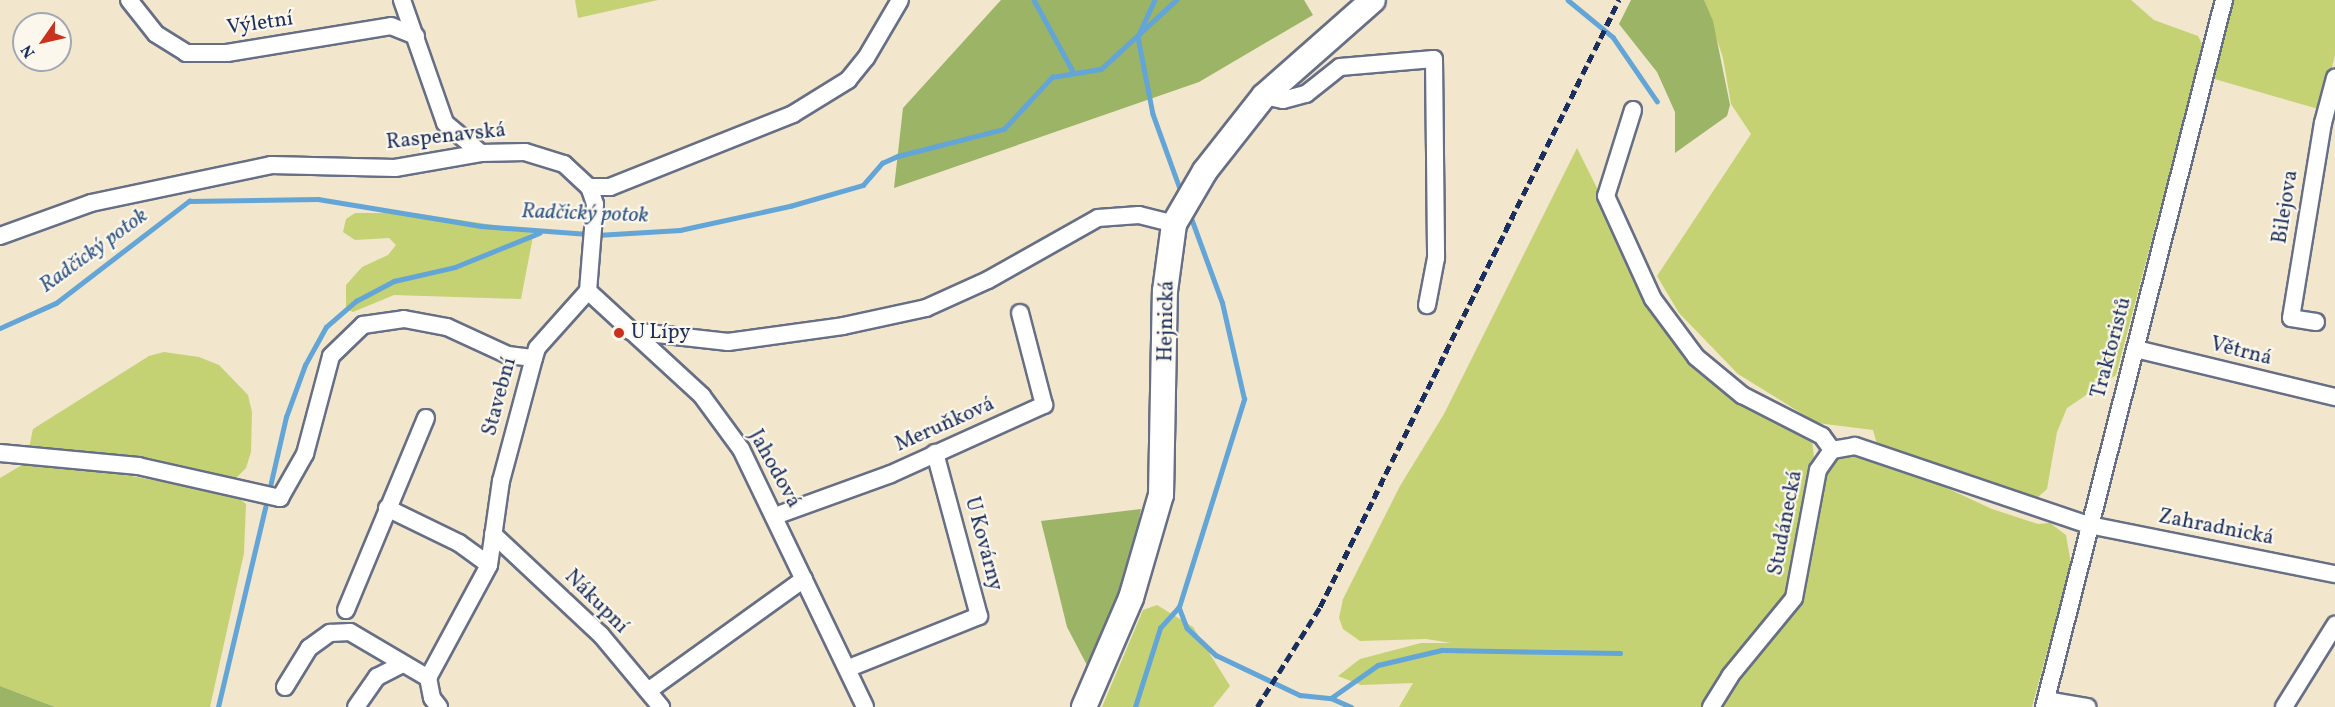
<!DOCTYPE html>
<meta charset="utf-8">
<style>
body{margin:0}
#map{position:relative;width:2335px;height:707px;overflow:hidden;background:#f2e6cd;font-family:Vollkorn,serif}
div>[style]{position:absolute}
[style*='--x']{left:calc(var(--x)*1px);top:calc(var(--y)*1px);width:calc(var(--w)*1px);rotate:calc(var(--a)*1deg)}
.green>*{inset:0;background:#c4d274}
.forest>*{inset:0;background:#9bb466}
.stream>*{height:4.5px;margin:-2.25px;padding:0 2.25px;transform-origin:2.25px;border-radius:2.25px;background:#63a5d7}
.roads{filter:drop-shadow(2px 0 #666f85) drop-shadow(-2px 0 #666f85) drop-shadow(0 2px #666f85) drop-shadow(0 -2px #666f85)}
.street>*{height:16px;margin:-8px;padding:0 8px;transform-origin:8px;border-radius:8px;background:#fff}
.secondary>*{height:24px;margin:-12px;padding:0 12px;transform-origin:12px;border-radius:12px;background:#fff}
.rail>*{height:4.5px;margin-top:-2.25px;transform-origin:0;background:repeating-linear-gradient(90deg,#1b2f5e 0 9px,transparent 0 13.5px)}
.dots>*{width:16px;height:16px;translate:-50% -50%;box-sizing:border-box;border:3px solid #fbf7ec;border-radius:50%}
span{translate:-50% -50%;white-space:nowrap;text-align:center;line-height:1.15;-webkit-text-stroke:4.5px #fbf7ec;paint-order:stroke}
.street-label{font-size:21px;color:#1b2f5e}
.poi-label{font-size:21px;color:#1b2f5e}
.left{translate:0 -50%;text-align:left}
.water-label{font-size:22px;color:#345888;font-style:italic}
.north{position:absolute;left:12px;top:12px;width:60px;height:60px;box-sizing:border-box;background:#fbf7ec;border:2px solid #a1a7b3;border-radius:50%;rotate:236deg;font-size:16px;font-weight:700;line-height:24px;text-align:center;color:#1b2f5e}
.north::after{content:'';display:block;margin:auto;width:21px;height:27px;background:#c8321e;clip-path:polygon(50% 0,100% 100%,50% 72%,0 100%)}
</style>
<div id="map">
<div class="green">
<div style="clip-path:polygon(575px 0,658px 0,578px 18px)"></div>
<div style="clip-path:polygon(1704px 0,2131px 0,2154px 20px,2198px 36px,2203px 46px,2201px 54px,2116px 375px,2067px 408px,2057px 432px,2047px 489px,2037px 498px,2030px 500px,1877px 444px,1873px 430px,1817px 423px,1738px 374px,1679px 313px,1657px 276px,1751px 134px,1731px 104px,1723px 58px)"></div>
<div style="clip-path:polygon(2223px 0,2335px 0,2335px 55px,2322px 110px,2204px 76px)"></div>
<div style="clip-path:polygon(1577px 148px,1605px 204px,1699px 364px,1812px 439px,1814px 458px,1793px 571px,1783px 600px,1745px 644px,1702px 707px,1399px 707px,1413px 683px,1361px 685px,1338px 676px,1360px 659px,1421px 643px,1451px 643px,1426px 639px,1360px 641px,1343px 629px,1339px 618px,1343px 599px,1400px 486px,1444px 414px)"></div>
<div style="clip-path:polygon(355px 213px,414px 213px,534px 231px,521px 299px,394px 295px,353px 312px,346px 309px,346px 285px,362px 267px,388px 255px,396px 245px,389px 238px,355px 240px,343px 232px,346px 219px)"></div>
<div style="clip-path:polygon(164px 352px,199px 357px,219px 365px,248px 395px,252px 412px,251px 452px,246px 468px,236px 478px,150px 458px,29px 448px,33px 429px,149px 356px)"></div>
<div style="clip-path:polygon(1848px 452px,1923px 477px,1992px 509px,2038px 524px,2050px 523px,2066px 535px,2071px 564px,2032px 707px,1719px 707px,1751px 657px,1793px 607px,1823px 472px,1837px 456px)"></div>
<div style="clip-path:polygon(22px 465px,108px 472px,216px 491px,236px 496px,246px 504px,244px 553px,210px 707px,55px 707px,0 686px,0 478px)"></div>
<div style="clip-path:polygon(1157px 605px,1193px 627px,1230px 686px,1213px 707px,1102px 707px,1143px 610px)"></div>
</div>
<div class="forest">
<div style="clip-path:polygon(1001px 0,1304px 0,1313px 15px,1199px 82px,894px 188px,903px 108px)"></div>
<div style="clip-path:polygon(1631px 0,1704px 0,1713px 21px,1730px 105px,1727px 116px,1675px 153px,1675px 112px,1657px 72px,1619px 24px)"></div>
<div style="clip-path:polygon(1141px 509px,1131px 561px,1090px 671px,1067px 627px,1041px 521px)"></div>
<div style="clip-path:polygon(0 686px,55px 707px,0 707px)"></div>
</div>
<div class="stream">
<div style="--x:1034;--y:0;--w:83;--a:61.3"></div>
<div style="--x:1155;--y:0;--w:41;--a:114.7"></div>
<div style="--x:1138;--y:37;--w:78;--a:79"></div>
<div style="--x:1153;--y:114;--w:85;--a:70.1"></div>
<div style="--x:1568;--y:0;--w:58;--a:39.4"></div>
<div style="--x:1613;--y:37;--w:78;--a:55.5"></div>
<div style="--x:597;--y:235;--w:83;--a:-3.4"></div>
<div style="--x:680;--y:230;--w:113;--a:-12.3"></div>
<div style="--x:790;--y:206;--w:76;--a:-16"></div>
<div style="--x:863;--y:185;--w:29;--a:-49"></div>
<div style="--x:882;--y:163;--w:17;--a:-24"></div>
<div style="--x:898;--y:156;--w:109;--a:-14.3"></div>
<div style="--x:1004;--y:129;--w:71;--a:-47.3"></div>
<div style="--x:1052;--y:77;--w:50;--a:-9.3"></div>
<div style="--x:1101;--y:69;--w:102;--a:-42.6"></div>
<div style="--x:0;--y:328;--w:61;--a:-24.1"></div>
<div style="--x:56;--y:303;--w:168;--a:-37.5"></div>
<div style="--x:189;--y:201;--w:129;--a:-0.9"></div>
<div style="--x:318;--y:199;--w:165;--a:9.4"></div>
<div style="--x:481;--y:226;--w:107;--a:4.3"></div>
<div style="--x:269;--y:491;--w:76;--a:-77.1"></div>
<div style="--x:286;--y:417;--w:55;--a:-69.9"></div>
<div style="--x:305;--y:365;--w:43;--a:-61.1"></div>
<div style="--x:326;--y:327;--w:40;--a:-41"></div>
<div style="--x:356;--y:301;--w:43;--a:-27.8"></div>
<div style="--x:394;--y:281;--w:63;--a:-12.9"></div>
<div style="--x:455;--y:267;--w:91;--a:-22"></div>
<div style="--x:1179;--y:607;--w:22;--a:69"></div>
<div style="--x:1187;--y:628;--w:40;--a:43"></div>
<div style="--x:1216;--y:655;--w:93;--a:25.5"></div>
<div style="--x:1300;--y:695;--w:31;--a:6"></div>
<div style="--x:1331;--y:698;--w:22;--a:24"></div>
<div style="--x:1331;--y:698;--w:57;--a:-35.1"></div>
<div style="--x:1378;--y:665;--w:66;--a:-13.2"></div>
<div style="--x:1442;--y:650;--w:178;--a:1"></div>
<div style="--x:218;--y:707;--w:213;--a:-76.7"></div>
<div style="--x:1135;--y:707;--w:83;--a:-72.4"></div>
<div style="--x:1160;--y:628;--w:28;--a:-48"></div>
<div style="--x:1179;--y:607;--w:218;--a:-72.6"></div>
<div style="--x:1244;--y:399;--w:98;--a:-102.9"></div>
<div style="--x:1222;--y:303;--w:96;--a:-110.1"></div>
</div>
<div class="roads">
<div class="street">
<div style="--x:129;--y:0;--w:43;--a:51.5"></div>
<div style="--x:156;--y:34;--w:36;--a:32"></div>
<div style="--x:186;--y:53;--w:41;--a:0"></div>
<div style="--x:227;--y:53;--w:166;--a:-9.3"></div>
<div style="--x:391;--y:26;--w:27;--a:22"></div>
<div style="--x:402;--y:0;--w:130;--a:70.7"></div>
<div style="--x:445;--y:123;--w:47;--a:39.8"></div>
<div style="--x:1264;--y:96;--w:19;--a:12"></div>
<div style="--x:1283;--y:100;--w:24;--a:-15"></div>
<div style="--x:1306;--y:94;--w:43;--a:-38.5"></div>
<div style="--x:1340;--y:67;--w:94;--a:-4.9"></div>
<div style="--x:1434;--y:59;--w:199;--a:89.4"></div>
<div style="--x:1436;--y:258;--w:48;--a:100.8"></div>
<div style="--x:1633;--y:110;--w:90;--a:107.4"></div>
<div style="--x:1606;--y:196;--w:113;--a:65.5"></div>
<div style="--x:1653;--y:299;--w:72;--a:53.4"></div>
<div style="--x:1696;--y:357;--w:60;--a:39.6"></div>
<div style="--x:1742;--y:395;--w:90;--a:27.1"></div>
<div style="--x:1822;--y:436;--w:17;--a:54"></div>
<div style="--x:0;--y:236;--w:97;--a:-19.9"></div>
<div style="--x:91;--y:203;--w:184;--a:-11.9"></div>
<div style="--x:271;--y:165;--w:124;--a:1.4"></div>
<div style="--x:395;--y:168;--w:87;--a:-9.9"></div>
<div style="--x:481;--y:153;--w:44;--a:-1.3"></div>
<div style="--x:525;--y:152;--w:41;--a:17.1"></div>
<div style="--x:564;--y:164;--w:34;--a:43"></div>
<div style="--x:589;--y:187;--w:21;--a:0"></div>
<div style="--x:610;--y:187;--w:197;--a:-21.7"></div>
<div style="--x:793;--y:114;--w:65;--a:-31.7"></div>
<div style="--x:848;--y:80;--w:28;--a:-51"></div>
<div style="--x:866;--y:58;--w:67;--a:-59.6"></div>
<div style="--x:588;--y:291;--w:155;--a:42.6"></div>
<div style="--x:702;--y:396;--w:66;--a:53.7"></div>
<div style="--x:741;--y:449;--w:286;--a:64.3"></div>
<div style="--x:2316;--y:322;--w:25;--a:-171"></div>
<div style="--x:2291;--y:318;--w:198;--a:-80.7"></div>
<div style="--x:2323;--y:123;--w:47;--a:-75.1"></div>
<div style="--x:630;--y:331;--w:99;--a:6.4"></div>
<div style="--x:728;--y:342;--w:116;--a:-7.9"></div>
<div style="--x:843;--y:326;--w:85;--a:-12.2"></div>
<div style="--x:926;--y:308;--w:68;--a:-24.3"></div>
<div style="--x:988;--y:280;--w:126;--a:-29.4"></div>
<div style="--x:1098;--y:218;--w:41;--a:-4.2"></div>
<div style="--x:1139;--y:215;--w:36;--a:14"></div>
<div style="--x:2136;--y:349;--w:205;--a:13.6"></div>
<div style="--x:0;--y:453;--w:139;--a:5.4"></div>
<div style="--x:138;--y:466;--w:146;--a:12.7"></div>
<div style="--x:280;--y:498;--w:51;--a:-60.4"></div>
<div style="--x:305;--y:454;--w:101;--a:-75.1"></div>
<div style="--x:331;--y:356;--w:45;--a:-44.1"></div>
<div style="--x:363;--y:325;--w:41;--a:-8.3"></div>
<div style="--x:404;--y:319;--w:44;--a:10.5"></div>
<div style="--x:447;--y:327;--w:67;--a:24.7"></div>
<div style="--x:508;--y:355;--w:26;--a:7"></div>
<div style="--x:387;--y:508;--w:80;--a:25.9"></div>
<div style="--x:459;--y:543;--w:37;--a:36"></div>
<div style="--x:775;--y:516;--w:123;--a:-19.9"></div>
<div style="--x:891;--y:474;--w:168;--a:-24.3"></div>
<div style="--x:1044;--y:405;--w:95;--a:-104.6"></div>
<div style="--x:493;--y:534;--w:148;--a:43.1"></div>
<div style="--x:601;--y:635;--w:94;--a:50.2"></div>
<div style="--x:346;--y:610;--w:208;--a:-67.4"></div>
<div style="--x:849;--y:668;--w:140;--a:-21.8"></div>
<div style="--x:979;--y:616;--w:169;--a:-105.1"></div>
<div style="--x:285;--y:687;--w:46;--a:-58.4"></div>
<div style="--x:309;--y:648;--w:26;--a:-36"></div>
<div style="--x:330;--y:633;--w:20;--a:-3"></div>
<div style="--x:350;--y:632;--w:91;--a:30.5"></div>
<div style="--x:648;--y:691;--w:192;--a:-35.7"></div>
<div style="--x:2046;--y:700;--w:42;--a:9.7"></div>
<div style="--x:356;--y:707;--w:37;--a:-55"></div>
<div style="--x:377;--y:677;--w:29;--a:-27"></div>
<div style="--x:439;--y:707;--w:11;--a:-128"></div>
<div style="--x:432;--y:698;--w:20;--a:-101"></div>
<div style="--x:428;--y:678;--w:128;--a:-61.6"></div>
<div style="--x:489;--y:565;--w:85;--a:-81.9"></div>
<div style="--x:501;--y:481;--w:127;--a:-75"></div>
<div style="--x:534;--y:358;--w:10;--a:-73"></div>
<div style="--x:537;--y:348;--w:76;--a:-48.2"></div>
<div style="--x:588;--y:291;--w:87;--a:-85.4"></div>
<div style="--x:595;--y:204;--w:18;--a:-109"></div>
<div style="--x:1711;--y:707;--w:36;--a:-58"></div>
<div style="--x:1730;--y:676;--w:101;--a:-50.6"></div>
<div style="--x:1794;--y:598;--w:130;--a:-79.4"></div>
<div style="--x:1818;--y:470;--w:24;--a:-55"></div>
<div style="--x:1832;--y:450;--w:23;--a:-10"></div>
<div style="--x:1855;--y:446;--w:247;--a:18.7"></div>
<div style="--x:2089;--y:525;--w:251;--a:11.3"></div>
<div style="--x:2044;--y:707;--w:730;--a:-75.72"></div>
<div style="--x:2284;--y:707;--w:97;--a:-58.1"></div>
</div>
<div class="secondary">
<div style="--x:1084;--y:707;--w:119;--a:-66.7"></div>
<div style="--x:1131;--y:598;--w:107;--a:-73.8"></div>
<div style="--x:1161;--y:495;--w:204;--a:-88.9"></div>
<div style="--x:1165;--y:291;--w:68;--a:-82.3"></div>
<div style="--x:1174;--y:224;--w:61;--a:-59.7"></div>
<div style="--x:1205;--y:171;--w:95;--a:-51.8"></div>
<div style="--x:1264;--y:96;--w:145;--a:-41.4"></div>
</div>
</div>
<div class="rail">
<div style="--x:1257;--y:707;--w:118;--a:-57.8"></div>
<div style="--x:1320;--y:607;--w:677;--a:-63.78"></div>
</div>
<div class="dots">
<div style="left:619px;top:333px;background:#c8321e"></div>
</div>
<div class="street-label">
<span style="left:260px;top:24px;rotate:-8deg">Výletní</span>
<span style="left:446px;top:137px;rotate:-6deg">Raspenavská</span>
<span style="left:2286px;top:207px;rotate:-81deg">Bilejova</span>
<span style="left:1167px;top:321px;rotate:-89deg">Hejnická</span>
<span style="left:2112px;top:348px;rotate:-75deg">Traktoristů</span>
<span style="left:2241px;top:352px;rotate:14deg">Větrná</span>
<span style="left:500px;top:397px;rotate:-75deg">Stavební</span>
<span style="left:945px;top:425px;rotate:-24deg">Meruňková</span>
<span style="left:774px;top:469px;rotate:61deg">Jahodová</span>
<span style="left:1786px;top:523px;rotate:-79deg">Studánecká</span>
<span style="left:2216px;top:528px;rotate:11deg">Zahradnická</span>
<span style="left:983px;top:544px;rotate:75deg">U Kovárny</span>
<span style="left:596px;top:602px;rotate:45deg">Nákupní</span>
</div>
<div class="poi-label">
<span class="left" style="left:631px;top:333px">U Lípy</span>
</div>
<div class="water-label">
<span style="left:585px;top:214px;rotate:2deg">Radčický potok</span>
<span style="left:94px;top:251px;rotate:-36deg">Radčický potok</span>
</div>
<div class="north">N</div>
</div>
